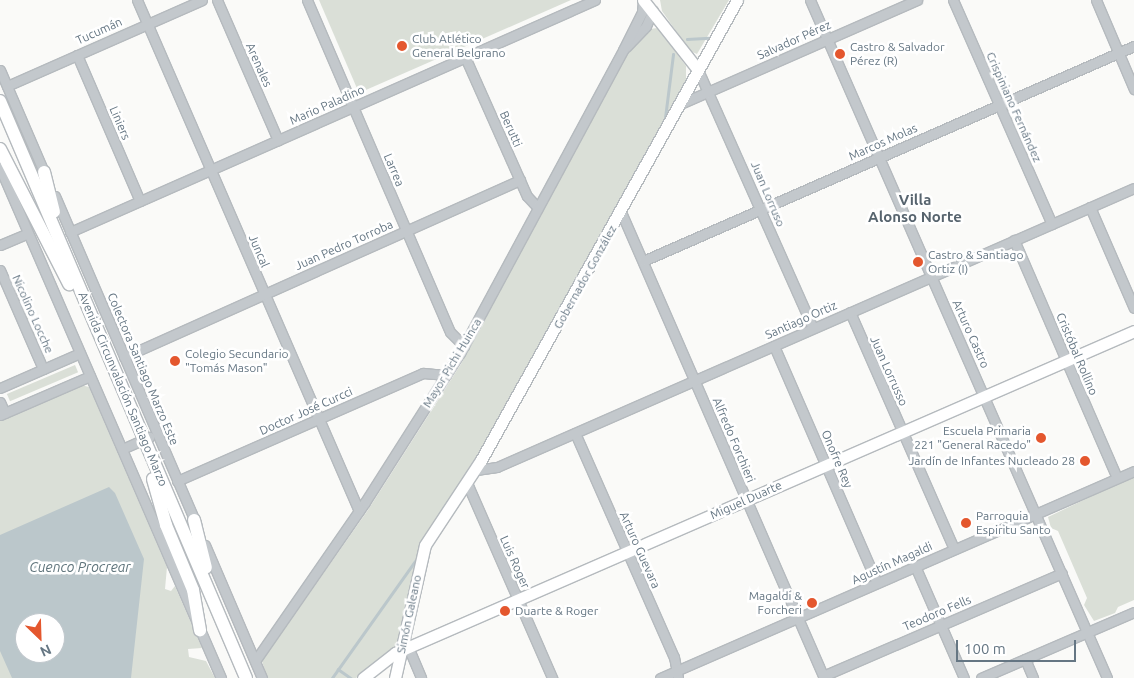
<!DOCTYPE html>
<meta charset="utf-8">
<style>
body{margin:0}
#map{position:relative;width:1134px;height:678px;overflow:hidden;background:#fafaf8;font-family:Ubuntu,sans-serif}
div>[style]{position:absolute}
[style*='--x']{left:calc(var(--x)*1px);top:calc(var(--y)*1px);width:calc(var(--w)*1px);rotate:calc(var(--a)*1deg)}
.green>*{inset:0;background:#dadfd7;transform-origin:0 0}
.water>*{inset:0;background:#bbc7cb}
.stream>*{height:2.5px;margin:-1.25px;padding:0 1.25px;transform-origin:1.25px;border-radius:1.25px;background:#bbc7cb}
.roads{filter:drop-shadow(1px 0 #b5babe) drop-shadow(-1px 0 #b5babe) drop-shadow(0 1px #b5babe) drop-shadow(0 -1px #b5babe)}
.minor>*{height:9px;margin:-4.5px;padding:0 4.5px;transform-origin:4.5px;border-radius:4.5px;background:#c3c8cc}
.major>*{height:11px;margin:-5.5px;padding:0 5.5px;transform-origin:5.5px;border-radius:5.5px;background:#fff}
.highway>*{height:12px;margin:-6px;padding:0 6px;transform-origin:6px;border-radius:6px;background:#fff}
.dots>*{width:14px;height:14px;translate:-50% -50%;box-sizing:border-box;border:2px solid #fff;border-radius:50%}
span{translate:-50% -50%;white-space:nowrap;text-align:center;line-height:1.15;-webkit-text-stroke:5px #fff;paint-order:stroke}
.street-label{font-size:12px;color:#657683}
.poi-label{font-size:12px;color:#657683}
.left{translate:0 -50%;text-align:left}
.right{translate:-100% -50%;text-align:right}
.water-label{font-size:14px;color:#60757c;font-style:italic}
.quarter-label{font-size:15px;color:#57646e;font-weight:700}
.north{position:absolute;left:15px;top:613px;width:50px;height:50px;box-sizing:border-box;background:#fff;border:1px solid #c1c8cd;border-radius:50%;rotate:156deg;font-size:14px;font-weight:700;line-height:20px;text-align:center;color:#657683}
.north::after{content:'';display:block;margin:auto;width:18px;height:22px;background:#e4572e;clip-path:polygon(50% 0,100% 100%,50% 72%,0 100%)}
.scale{position:absolute;left:956px;top:640px;width:120px;height:22px;box-sizing:border-box;border:2px solid #657683;border-top:0;padding-left:6px;font-size:15px;line-height:18px;white-space:nowrap;color:#657683;-webkit-text-stroke:4px #fff;paint-order:stroke}
</style>
<div id="map">
<div class="green">
<div style="clip-path:polygon(319px 0,571px 0,359px 93px)"></div>
<div style="clip-path:polygon(660px 0,729px 0,697px 54px,690px 51px,662px 11px)"></div>
<div style="clip-path:polygon(658px 28px,686px 66px,686px 80px,483px 447px,419px 548px,397px 646px,356px 678px,267px 678px,262px 661px,368px 510px,461px 364px,631px 48px,649px 29px)"></div>
<div style="left:75px;top:365px;width:8px;height:74px;rotate:67deg"></div>
<div style="clip-path:polygon(evenodd,81px 385px,89px 387px,167px 567px,165px 589px,171px 591px,175px 586px,202px 648px,188px 649px,189px 657px,206px 661px,215px 678px,0 678px,0 420px,81px 385px,25px 623px,55px 623px,55px 653px,25px 653px,25px 623px)"></div>
<div style="clip-path:polygon(1134px 476px,1134px 600px,1118px 607px,1115px 613px,1094px 621px,1084px 605px,1087px 598px,1058px 531px,1051px 528px,1048px 517px)"></div>
</div>
<div class="water">
<div style="clip-path:polygon(evenodd,109px 487px,115px 493px,144px 559px,131px 678px,12px 678px,0 651px,0 535px,109px 487px,25px 623px,55px 623px,55px 653px,25px 653px,25px 623px)"></div>
</div>
<div class="stream">
<div style="--x:687;--y:39;--w:22;--a:-3"></div>
<div style="--x:665;--y:118;--w:64;--a:-82.8"></div>
<div style="--x:338;--y:669;--w:16;--a:35"></div>
<div style="--x:332;--y:678;--w:143;--a:-54.6"></div>
</div>
<div class="roads">
<div class="minor">
<div style="--x:137;--y:0;--w:557;--a:66.52"></div>
<div style="--x:217;--y:0;--w:153;--a:66.5"></div>
<div style="--x:307;--y:0;--w:361;--a:66.7"></div>
<div style="--x:450;--y:332;--w:20;--a:45"></div>
<div style="--x:810;--y:0;--w:740;--a:66.34"></div>
<div style="--x:953;--y:0;--w:245;--a:66.2"></div>
<div style="--x:1096;--y:0;--w:97;--a:66.9"></div>
<div style="--x:626;--y:47;--w:29;--a:-46"></div>
<div style="--x:646;--y:26;--w:17;--a:-66"></div>
<div style="--x:77;--y:55;--w:159;--a:66.7"></div>
<div style="--x:465;--y:57;--w:152;--a:66"></div>
<div style="--x:527;--y:196;--w:16;--a:47"></div>
<div style="--x:0;--y:70;--w:116;--a:66.7"></div>
<div style="--x:698;--y:70;--w:282;--a:66"></div>
<div style="--x:7;--y:86;--w:213;--a:-23.8"></div>
<div style="--x:680;--y:104;--w:259;--a:-23.7"></div>
<div style="--x:0;--y:168;--w:556;--a:66.57"></div>
<div style="--x:55;--y:196;--w:357;--a:66.7"></div>
<div style="--x:1090;--y:207;--w:110;--a:66.5"></div>
<div style="--x:621;--y:212;--w:508;--a:66.46"></div>
<div style="--x:70;--y:232;--w:574;--a:-23.84"></div>
<div style="--x:1014;--y:240;--w:259;--a:66.6"></div>
<div style="--x:0;--y:245;--w:30;--a:-23"></div>
<div style="--x:643;--y:261;--w:536;--a:-23.65"></div>
<div style="--x:0;--y:270;--w:108;--a:66.5"></div>
<div style="--x:850;--y:312;--w:259;--a:66.3"></div>
<div style="--x:774;--y:346;--w:258;--a:66.5"></div>
<div style="--x:124;--y:357;--w:434;--a:-24.1"></div>
<div style="--x:0;--y:388;--w:87;--a:-23.6"></div>
<div style="--x:0;--y:402;--w:12;--a:66"></div>
<div style="--x:0;--y:415;--w:98;--a:-23.4"></div>
<div style="--x:575;--y:433;--w:245;--a:66.2"></div>
<div style="--x:674;--y:657;--w:21;--a:79"></div>
<div style="--x:122;--y:449;--w:30;--a:-24"></div>
<div style="--x:476;--y:470;--w:21;--a:-8"></div>
<div style="--x:497;--y:467;--w:695;--a:-23.65"></div>
<div style="--x:177;--y:481;--w:269;--a:-23.7"></div>
<div style="--x:423;--y:373;--w:23;--a:5"></div>
<div style="--x:467;--y:483;--w:213;--a:66.4"></div>
<div style="--x:205;--y:545;--w:145;--a:66.8"></div>
<div style="--x:915;--y:566;--w:122;--a:66.4"></div>
<div style="--x:406;--y:642;--w:39;--a:67"></div>
<div style="--x:1025;--y:659;--w:21;--a:67"></div>
<div style="--x:255;--y:661;--w:193;--a:-55.3"></div>
<div style="--x:365;--y:502;--w:177;--a:-57.5"></div>
<div style="--x:460;--y:353;--w:344;--a:-61.7"></div>
<div style="--x:623;--y:50;--w:42;--a:-63.4"></div>
<div style="--x:642;--y:12;--w:12;--a:-85"></div>
<div style="--x:823;--y:676;--w:260;--a:-23.3"></div>
<div style="--x:660;--y:678;--w:517;--a:-23.59"></div>
<div style="--x:981;--y:678;--w:167;--a:-23.3"></div>
</div>
<div class="major">
<div style="--x:643;--y:0;--w:89;--a:51.8"></div>
<div style="--x:363;--y:678;--w:41;--a:-38"></div>
<div style="--x:395;--y:653;--w:806;--a:-23.54"></div>
<div style="--x:395;--y:678;--w:136;--a:-77.3"></div>
<div style="--x:425;--y:545;--w:102;--a:-56.6"></div>
<div style="--x:481;--y:460;--w:526;--a:-60.9"></div>
</div>
<div class="highway">
<div style="--x:0;--y:101;--w:627;--a:66.91"></div>
<div style="--x:0;--y:149;--w:152;--a:62.9"></div>
<div style="--x:44;--y:172;--w:41;--a:76"></div>
<div style="--x:153;--y:479;--w:48;--a:74.2"></div>
<div style="--x:166;--y:525;--w:70;--a:67.4"></div>
<div style="--x:193;--y:590;--w:41;--a:80.1"></div>
<div style="--x:194;--y:520;--w:49;--a:76"></div>
</div>
</div>
<div class="dots">
<div style="left:402px;top:46px;background:#e4572e"></div>
<div style="left:840px;top:54px;background:#e4572e"></div>
<div style="left:918px;top:262px;background:#e4572e"></div>
<div style="left:175px;top:361px;background:#e4572e"></div>
<div style="left:1041px;top:438px;background:#e4572e"></div>
<div style="left:1085px;top:461px;background:#e4572e"></div>
<div style="left:966px;top:523px;background:#e4572e"></div>
<div style="left:812px;top:603px;background:#e4572e"></div>
<div style="left:505px;top:611px;background:#e4572e"></div>
</div>
<div class="street-label">
<span style="left:99px;top:31px;rotate:-24deg">Tucumán</span>
<span style="left:794px;top:40px;rotate:-24deg">Salvador Pérez</span>
<span style="left:259px;top:65px;rotate:66deg">Arenales</span>
<span style="left:327px;top:105px;rotate:-24deg">Mario Paladino</span>
<span style="left:1014px;top:107px;rotate:66deg">Crispiniano Fernández</span>
<span style="left:120px;top:123px;rotate:67deg">Liniers</span>
<span style="left:511px;top:129px;rotate:66deg">Berutti</span>
<span style="left:883px;top:142px;rotate:-24deg">Marcos Molas</span>
<span style="left:394px;top:170px;rotate:67deg">Larrea</span>
<span style="left:768px;top:194px;rotate:67deg">Juan Lorruso</span>
<span style="left:344px;top:245px;rotate:-24deg">Juan Pedro Torroba</span>
<span style="left:259px;top:251px;rotate:67deg">Juncal</span>
<span style="left:585px;top:277px;rotate:-61deg">Gobernador González</span>
<span style="left:33px;top:314px;rotate:66deg">Nicolino Locche</span>
<span style="left:801px;top:320px;rotate:-24deg">Santiago Ortiz</span>
<span style="left:971px;top:334px;rotate:66deg">Arturo Castro</span>
<span style="left:1077px;top:354px;rotate:67deg">Cristóbal Rollino</span>
<span style="left:452px;top:363px;rotate:-59deg">Mayor Pichi Huinca</span>
<span style="left:143px;top:369px;rotate:67deg">Colectora Santiago Marzo Este</span>
<span style="left:889px;top:371px;rotate:66deg">Juan Lorrusso</span>
<span style="left:123px;top:389px;rotate:67deg">Avenida Circunvalación Santiago Marzo</span>
<span style="left:306px;top:411px;rotate:-24deg">Doctor José Curcci</span>
<span style="left:734px;top:440px;rotate:67deg">Alfredo Forchieri</span>
<span style="left:837px;top:459px;rotate:67deg">Onofre Rey</span>
<span style="left:746px;top:500px;rotate:-24deg">Miguel Duarte</span>
<span style="left:640px;top:550px;rotate:66deg">Arturo Guevara</span>
<span style="left:515px;top:562px;rotate:66deg">Luis Roger</span>
<span style="left:892px;top:563px;rotate:-24deg">Agustín Magaldi</span>
<span style="left:937px;top:613px;rotate:-23deg">Teodoro Fells</span>
<span style="left:409px;top:614px;rotate:-78deg">Simón Galeano</span>
</div>
<div class="poi-label">
<span class="left" style="left:412px;top:46px">Club Atlético<br>General Belgrano</span>
<span class="left" style="left:850px;top:54px">Castro &amp; Salvador<br>Pérez (R)</span>
<span class="left" style="left:928px;top:262px">Castro &amp; Santiago<br>Ortiz (I)</span>
<span class="left" style="left:185px;top:361px">Colegio Secundario<br>"Tomás Mason"</span>
<span class="right" style="left:1031px;top:438px">Escuela Primaria<br>221 "General Racedo"</span>
<span class="right" style="left:1075px;top:461px">Jardín de Infantes Nucleado 28</span>
<span class="left" style="left:976px;top:523px">Parroquia<br>Espiritu Santo</span>
<span class="right" style="left:802px;top:603px">Magaldi &amp;<br>Forcheri</span>
<span class="left" style="left:515px;top:611px">Duarte &amp; Roger</span>
</div>
<div class="water-label">
<span style="left:80px;top:567px">Cuenco Procrear</span>
</div>
<div class="quarter-label">
<span style="left:915px;top:208px">Villa<br>Alonso Norte</span>
</div>
<div class="north">N</div>
<div class="scale">100 m</div>
</div>
